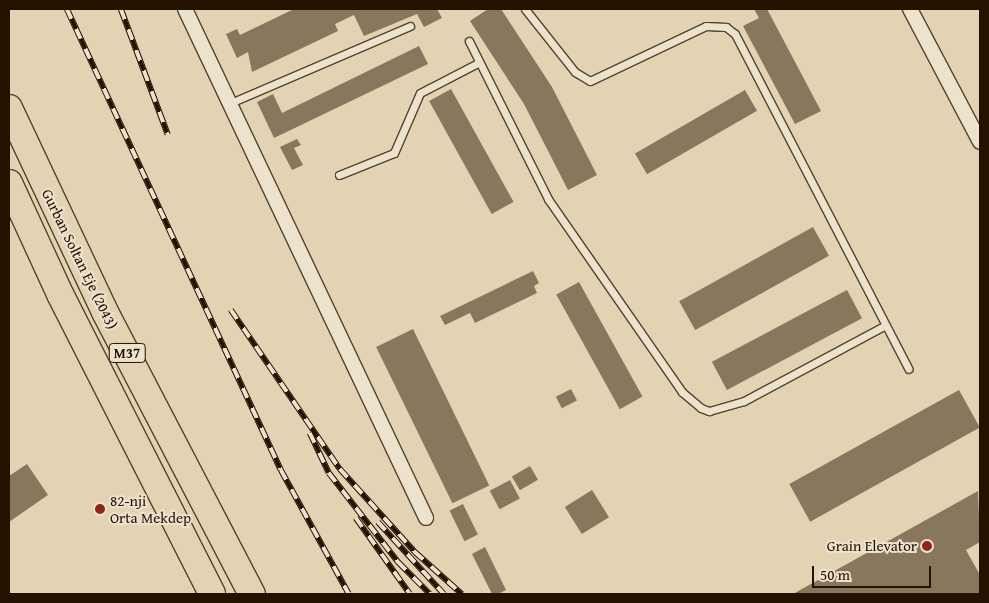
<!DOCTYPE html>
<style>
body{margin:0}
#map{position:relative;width:989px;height:603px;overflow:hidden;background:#e4d3b3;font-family:"Gentium Book Plus",serif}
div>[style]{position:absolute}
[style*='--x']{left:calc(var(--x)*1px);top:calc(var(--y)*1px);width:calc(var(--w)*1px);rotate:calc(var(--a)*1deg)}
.building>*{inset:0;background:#88765d;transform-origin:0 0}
.roads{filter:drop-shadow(1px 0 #55422d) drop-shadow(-1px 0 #55422d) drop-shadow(0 1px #55422d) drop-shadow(0 -1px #55422d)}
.lane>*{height:7px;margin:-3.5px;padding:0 3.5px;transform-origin:3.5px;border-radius:3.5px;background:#ede2ce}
.street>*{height:14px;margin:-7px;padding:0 7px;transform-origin:7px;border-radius:7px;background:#ede2ce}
.highway>*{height:26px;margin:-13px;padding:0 13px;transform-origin:13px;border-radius:13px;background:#e4d3b3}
.rail>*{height:5.5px;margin-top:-2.75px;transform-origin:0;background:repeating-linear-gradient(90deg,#ede2ce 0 11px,#251100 0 22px);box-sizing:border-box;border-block:1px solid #251100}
.dots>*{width:14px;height:14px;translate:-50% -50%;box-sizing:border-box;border:2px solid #ede2ce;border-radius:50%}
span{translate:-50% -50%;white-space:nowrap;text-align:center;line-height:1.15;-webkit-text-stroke:4px #ede2ce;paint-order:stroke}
.shield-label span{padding:1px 4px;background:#ede2ce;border:1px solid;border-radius:4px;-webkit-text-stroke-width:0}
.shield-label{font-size:14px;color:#251100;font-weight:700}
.street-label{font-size:15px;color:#251100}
.poi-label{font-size:15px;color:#251100}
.left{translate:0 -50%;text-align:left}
.right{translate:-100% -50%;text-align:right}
.frame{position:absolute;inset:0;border:10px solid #251100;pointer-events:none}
.scale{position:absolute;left:812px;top:566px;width:119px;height:22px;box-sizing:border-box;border:2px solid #251100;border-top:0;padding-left:6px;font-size:15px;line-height:18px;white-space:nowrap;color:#251100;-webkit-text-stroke:4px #ede2ce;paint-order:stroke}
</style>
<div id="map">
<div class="building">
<div style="clip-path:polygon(294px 9px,437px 9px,442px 18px,424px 27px,417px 14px,364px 36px,354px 15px,335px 24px,338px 31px,252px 72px,248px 52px,237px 58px,226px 34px,237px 29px,240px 35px)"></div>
<div style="clip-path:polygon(488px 9px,501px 9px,552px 87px,597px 175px,568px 190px,524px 104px,470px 21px)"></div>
<div style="clip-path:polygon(754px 9px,767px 9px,821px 111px,795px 124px,743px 26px,759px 18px)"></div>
<div style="clip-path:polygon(419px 46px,428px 64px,274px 138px,257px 102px,273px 94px,282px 113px)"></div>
<div style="left:451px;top:89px;width:129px;height:25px;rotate:61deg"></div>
<div style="left:745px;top:90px;width:24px;height:127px;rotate:60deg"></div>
<div style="clip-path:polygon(297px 139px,301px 145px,294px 148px,303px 165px,292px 170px,280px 147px)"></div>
<div style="left:813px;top:227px;width:33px;height:153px;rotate:61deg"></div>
<div style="clip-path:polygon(533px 271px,539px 283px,534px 286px,537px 293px,475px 323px,470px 313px,445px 325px,440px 316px)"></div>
<div style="left:579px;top:282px;width:131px;height:26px;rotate:61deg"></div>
<div style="left:847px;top:290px;width:32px;height:153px;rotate:62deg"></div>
<div style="left:413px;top:329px;width:174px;height:41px;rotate:64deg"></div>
<div style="left:571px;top:389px;width:13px;height:17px;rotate:63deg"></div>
<div style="left:959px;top:390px;width:43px;height:194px;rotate:61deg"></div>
<div style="clip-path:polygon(27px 464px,48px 495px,9px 522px,9px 476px)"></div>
<div style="left:530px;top:466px;width:16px;height:21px;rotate:60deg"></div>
<div style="left:510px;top:480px;width:21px;height:23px;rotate:62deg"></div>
<div style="left:592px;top:490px;width:32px;height:32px;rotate:58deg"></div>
<div style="clip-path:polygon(978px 491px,980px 542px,966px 550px,980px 575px,980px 594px,793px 594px)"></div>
<div style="left:463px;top:504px;width:34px;height:15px;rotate:64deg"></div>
<div style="clip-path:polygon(485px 547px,506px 590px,498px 594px,492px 594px,472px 554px)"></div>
</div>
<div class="roads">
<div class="lane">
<div style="--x:525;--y:9;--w:80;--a:51.6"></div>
<div style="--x:575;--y:72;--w:17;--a:31"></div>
<div style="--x:590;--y:81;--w:128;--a:-25.4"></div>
<div style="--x:706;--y:26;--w:20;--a:3"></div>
<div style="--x:726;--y:27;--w:11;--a:38"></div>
<div style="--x:735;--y:34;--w:377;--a:62.6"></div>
<div style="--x:469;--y:41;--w:177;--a:63.4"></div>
<div style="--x:548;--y:199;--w:235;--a:55.2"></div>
<div style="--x:682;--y:392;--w:25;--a:40"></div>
<div style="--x:701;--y:408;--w:9;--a:21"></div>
<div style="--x:709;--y:411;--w:36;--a:-16"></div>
<div style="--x:744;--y:401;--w:159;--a:-28.2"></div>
<div style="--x:228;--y:104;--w:198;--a:-23.2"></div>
<div style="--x:339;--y:175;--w:59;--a:-21.8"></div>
<div style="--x:394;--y:153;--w:65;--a:-66.6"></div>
<div style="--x:420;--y:93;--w:63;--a:-27.4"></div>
</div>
<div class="street">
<div style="--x:185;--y:9;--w:563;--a:64.66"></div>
<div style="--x:910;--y:9;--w:150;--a:62.2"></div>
</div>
<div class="highway">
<div style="--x:9;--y:108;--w:225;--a:64.8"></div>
<div style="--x:105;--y:312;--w:318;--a:62.5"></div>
<div style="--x:9;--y:183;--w:122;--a:65.3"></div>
<div style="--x:60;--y:294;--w:336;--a:63.1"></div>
</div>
</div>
<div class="rail">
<div style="--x:67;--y:9;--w:508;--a:65.1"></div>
<div style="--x:281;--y:470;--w:141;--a:61.3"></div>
<div style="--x:121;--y:9;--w:134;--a:69.5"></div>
<div style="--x:231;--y:310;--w:193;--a:55.6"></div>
<div style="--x:340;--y:469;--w:112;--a:47.9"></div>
<div style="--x:415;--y:552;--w:63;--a:41.8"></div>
<div style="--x:310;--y:433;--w:44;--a:64.6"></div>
<div style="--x:329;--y:473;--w:113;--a:52.2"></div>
<div style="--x:398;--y:562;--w:45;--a:45"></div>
<div style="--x:356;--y:518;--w:93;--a:54.6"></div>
<div style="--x:378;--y:522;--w:98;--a:47.5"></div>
</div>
<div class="dots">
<div style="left:100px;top:509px;background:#8f2418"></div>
<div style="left:927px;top:546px;background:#8f2418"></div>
</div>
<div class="shield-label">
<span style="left:127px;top:353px">M37</span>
</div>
<div class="street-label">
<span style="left:80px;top:259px;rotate:64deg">Gurban Soltan Eje (2043)</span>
</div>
<div class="poi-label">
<span class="left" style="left:110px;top:509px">82-nji<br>Orta Mekdep</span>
<span class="right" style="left:917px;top:546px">Grain Elevator</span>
</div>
<div class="frame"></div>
<div class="scale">50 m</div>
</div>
